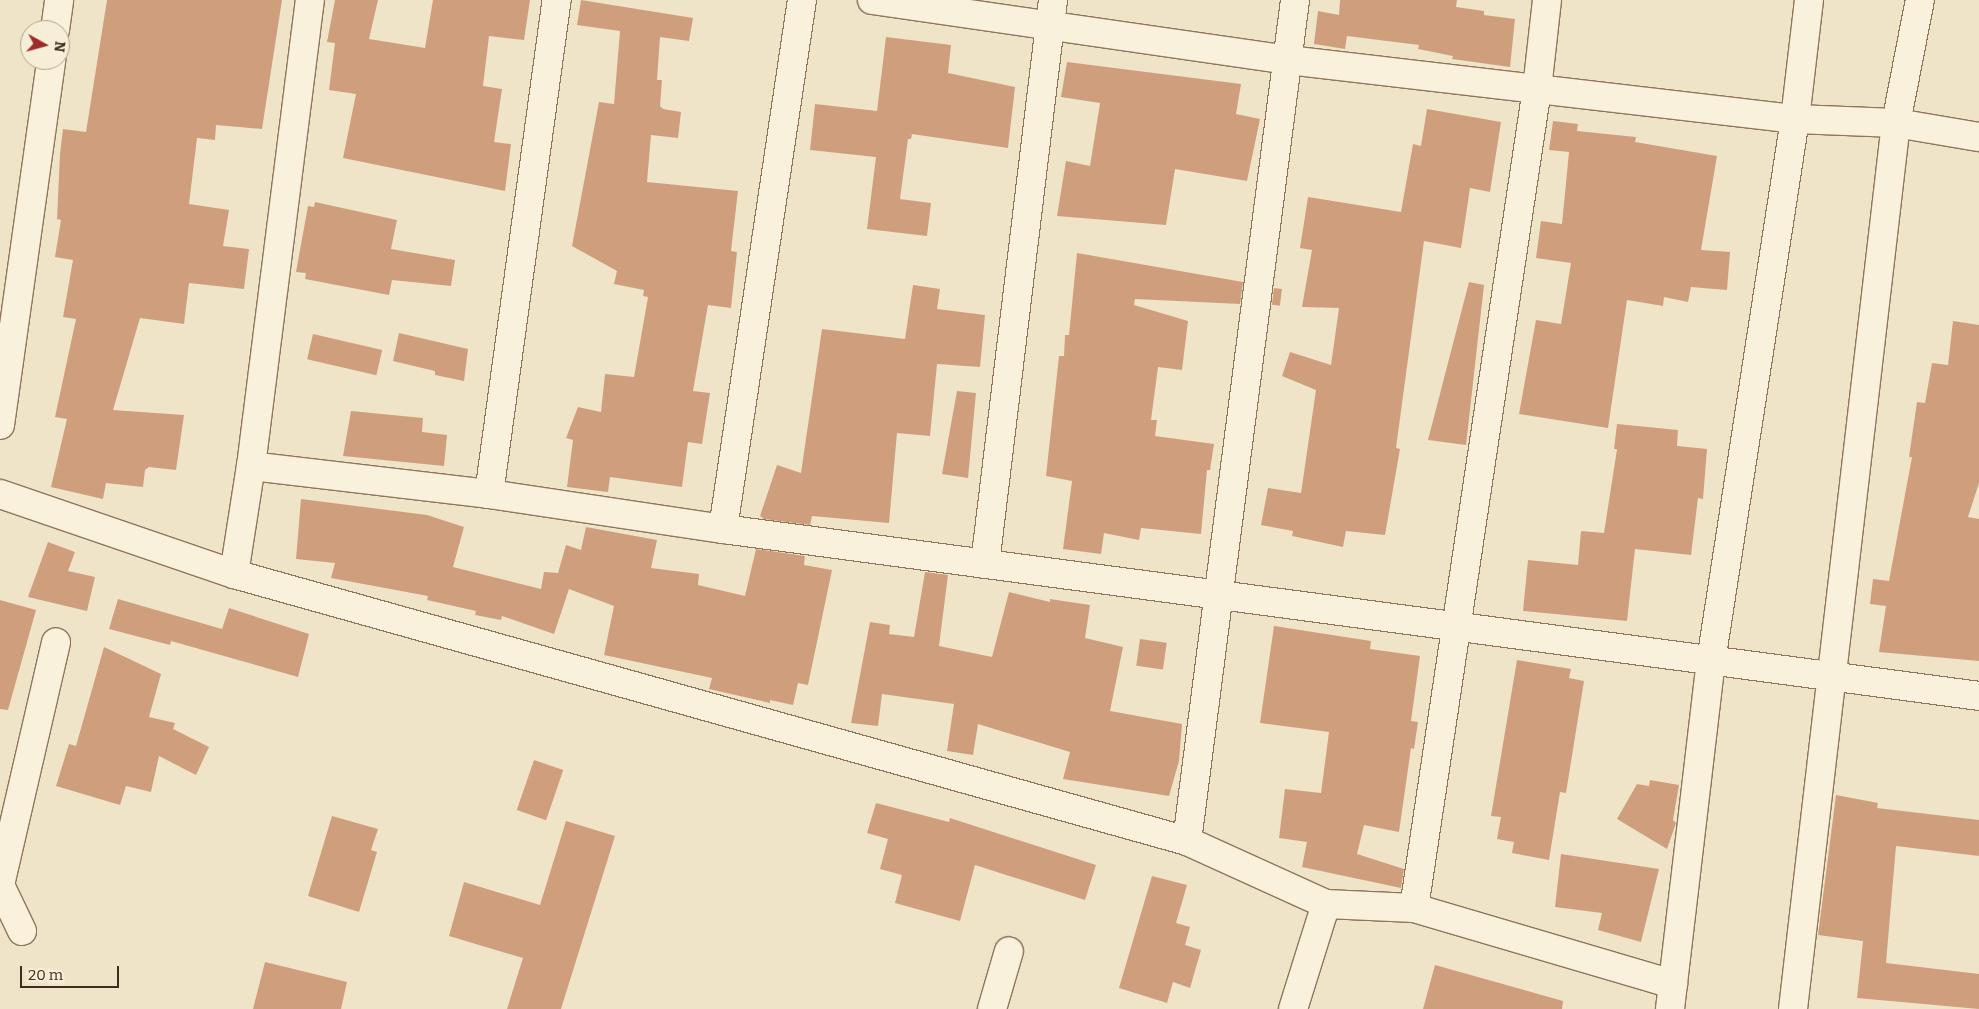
<!DOCTYPE html>
<style>
body{margin:0}
#map{position:relative;width:1979px;height:1009px;overflow:hidden;background:#f0e4c8;font-family:Bitter,serif}
div>[style]{position:absolute}
[style*='--x']{left:calc(var(--x)*1px);top:calc(var(--y)*1px);width:calc(var(--w)*1px);rotate:calc(var(--a)*1deg)}
.building>*{inset:0;background:#cf9f7d;transform-origin:0 0}
.roads{filter:drop-shadow(1px 0 #8d765c) drop-shadow(-1px 0 #8d765c) drop-shadow(0 1px #8d765c) drop-shadow(0 -1px #8d765c)}
.minor>*{height:28px;margin:-14px;padding:0 14px;transform-origin:14px;border-radius:14px;background:#faf1dc}
span{translate:-50% -50%;white-space:nowrap;text-align:center;line-height:1.15;-webkit-text-stroke:4.5px #f7eed8;paint-order:stroke}
.north{position:absolute;left:20px;top:20px;width:50px;height:50px;box-sizing:border-box;background:#f7eed8;border:1px solid #ada18e;border-radius:50%;rotate:97deg;font-size:14px;font-weight:700;line-height:20px;text-align:center;color:#3d2e20}
.north::after{content:'';display:block;margin:auto;width:18px;height:22px;background:#9e2a2b;clip-path:polygon(50% 0,100% 100%,50% 72%,0 100%)}
.scale{position:absolute;left:20px;top:966px;width:99px;height:22px;box-sizing:border-box;border:2px solid #3d2e20;border-top:0;padding-left:6px;font-size:15px;line-height:18px;white-space:nowrap;color:#3d2e20;-webkit-text-stroke:4px #f7eed8;paint-order:stroke}
</style>
<div id="map">
<div class="building">
<div style="clip-path:polygon(107px 0,282px 0,262px 129px,216px 125px,215px 140px,197px 138px,189px 204px,229px 210px,223px 246px,249px 249px,244px 289px,189px 283px,184px 324px,140px 318px,113px 410px,184px 415px,176px 470px,149px 467px,145px 470px,143px 487px,106px 483px,103px 499px,51px 487px,67px 419px,55px 417px,76px 319px,63px 317px,73px 260px,55px 257px,61px 220px,57px 219px,60px 154px,63px 129px,86px 132px)"></div>
<div style="clip-path:polygon(335px 0,378px 0,369px 39px,425px 48px,433px 0,530px 0,524px 40px,489px 36px,483px 86px,502px 89px,494px 142px,511px 144px,505px 191px,343px 158px,356px 94px,329px 90px,335px 43px,327px 42px)"></div>
<div style="clip-path:polygon(581px 0,693px 18px,689px 41px,660px 37px,657px 80px,662px 80px,660px 106px,663px 109px,681px 112px,678px 138px,651px 135px,647px 182px,738px 191px,731px 251px,737px 252px,731px 308px,708px 305px,693px 391px,710px 393px,702px 444px,688px 442px,682px 487px,610px 477px,608px 492px,567px 487px,573px 440px,566px 438px,578px 407px,601px 412px,605px 374px,634px 377px,648px 297px,643px 296px,644px 290px,614px 284px,617px 271px,572px 246px,599px 102px,614px 104px,620px 31px,577px 25px)"></div>
<div style="clip-path:polygon(1340px 0,1457px 0,1456px 7px,1484px 11px,1484px 15px,1515px 19px,1510px 67px,1452px 59px,1453px 56px,1418px 49px,1419px 45px,1347px 36px,1345px 49px,1314px 44px,1318px 11px,1339px 15px)"></div>
<div style="clip-path:polygon(886px 37px,951px 45px,948px 73px,1015px 87px,1008px 148px,912px 134px,911px 139px,908px 139px,900px 199px,931px 203px,927px 236px,867px 229px,876px 157px,810px 150px,815px 104px,877px 111px)"></div>
<div style="clip-path:polygon(1067px 62px,1241px 84px,1236px 114px,1260px 119px,1247px 181px,1175px 169px,1166px 225px,1057px 216px,1066px 161px,1090px 166px,1100px 103px,1061px 97px)"></div>
<div style="clip-path:polygon(1427px 109px,1501px 122px,1490px 192px,1470px 188px,1461px 248px,1424px 241px,1396px 448px,1400px 449px,1385px 535px,1346px 531px,1343px 547px,1292px 536px,1293px 531px,1261px 525px,1268px 488px,1301px 493px,1316px 390px,1282px 376px,1290px 352px,1331px 365px,1339px 308px,1302px 307px,1312px 250px,1300px 248px,1308px 197px,1401px 212px,1413px 144px,1421px 146px)"></div>
<div style="clip-path:polygon(1553px 121px,1578px 124px,1577px 131px,1636px 137px,1635px 142px,1717px 156px,1701px 250px,1730px 252px,1727px 290px,1691px 287px,1688px 302px,1664px 297px,1663px 306px,1627px 300px,1608px 428px,1519px 414px,1536px 320px,1561px 324px,1571px 263px,1536px 258px,1541px 221px,1562px 224px,1569px 152px,1549px 150px)"></div>
<div style="clip-path:polygon(315px 202px,397px 220px,391px 249px,455px 260px,451px 286px,392px 280px,389px 295px,305px 279px,306px 273px,296px 272px,308px 206px,314px 207px)"></div>
<div style="clip-path:polygon(1077px 253px,1243px 282px,1240px 304px,1135px 299px,1134px 305px,1188px 321px,1182px 370px,1158px 367px,1151px 420px,1157px 420px,1155px 436px,1214px 444px,1210px 470px,1207px 470px,1201px 534px,1141px 528px,1139px 540px,1104px 533px,1101px 554px,1063px 549px,1072px 481px,1046px 476px,1059px 356px,1064px 356px,1065px 335px,1069px 335px)"></div>
<div style="clip-path:polygon(1469px 282px,1484px 285px,1466px 445px,1428px 440px)"></div>
<div style="clip-path:polygon(913px 285px,940px 289px,937px 309px,985px 315px,980px 367px,937px 364px,930px 436px,897px 433px,889px 523px,812px 516px,810px 525px,764px 519px,760px 516px,777px 465px,801px 473px,822px 329px,905px 339px)"></div>
<div style="left:1274px;top:288px;width:8px;height:17px;rotate:7deg"></div>
<div style="clip-path:polygon(1953px 321px,1979px 325px,1979px 483px,1968px 517px,1979px 519px,1979px 661px,1879px 652px,1886px 606px,1870px 604px,1873px 579px,1889px 581px,1912px 457px,1909px 457px,1917px 402px,1925px 403px,1932px 363px,1948px 365px)"></div>
<div style="clip-path:polygon(399px 333px,468px 349px,464px 381px,435px 375px,435px 371px,393px 361px)"></div>
<div style="left:313px;top:334px;width:71px;height:26px;rotate:13deg"></div>
<div style="clip-path:polygon(957px 391px,976px 393px,968px 478px,942px 474px)"></div>
<div style="clip-path:polygon(351px 411px,423px 418px,422px 432px,447px 435px,444px 466px,343px 456px)"></div>
<div style="clip-path:polygon(1617px 424px,1678px 430px,1677px 446px,1707px 449px,1703px 499px,1698px 498px,1691px 555px,1635px 549px,1627px 621px,1523px 611px,1528px 560px,1578px 565px,1581px 531px,1604px 533px,1617px 449px,1614px 449px)"></div>
<div style="clip-path:polygon(301px 499px,427px 515px,464px 527px,453px 567px,541px 589px,544px 572px,558px 573px,566px 545px,581px 550px,586px 527px,657px 540px,651px 568px,699px 574px,698px 585px,745px 596px,756px 549px,805px 556px,804px 565px,832px 570px,808px 685px,798px 683px,793px 705px,770px 700px,770px 703px,709px 689px,712px 678px,604px 655px,614px 606px,569px 589px,554px 634px,502px 616px,501px 620px,475px 615px,476px 611px,427px 600px,428px 596px,331px 578px,335px 563px,296px 559px)"></div>
<div style="clip-path:polygon(48px 542px,75px 552px,68px 571px,95px 577px,87px 611px,28px 597px)"></div>
<div style="clip-path:polygon(925px 572px,948px 575px,939px 646px,992px 657px,1009px 592px,1050px 602px,1050px 599px,1090px 605px,1085px 638px,1123px 647px,1110px 711px,1182px 724px,1179px 761px,1169px 796px,1063px 779px,1070px 752px,978px 724px,973px 755px,947px 751px,954px 704px,882px 694px,878px 726px,851px 723px,870px 622px,890px 625px,889px 634px,914px 637px)"></div>
<div style="clip-path:polygon(118px 599px,222px 629px,229px 608px,309px 634px,298px 677px,171px 641px,170px 645px,109px 629px)"></div>
<div style="clip-path:polygon(0 600px,36px 610px,8px 710px,0 709px)"></div>
<div style="clip-path:polygon(1274px 626px,1371px 641px,1370px 649px,1420px 656px,1411px 721px,1418px 722px,1414px 749px,1411px 748px,1399px 832px,1364px 825px,1357px 854px,1404px 869px,1401px 888px,1302px 867px,1307px 842px,1279px 838px,1285px 789px,1321px 793px,1329px 732px,1260px 723px)"></div>
<div style="left:1140px;top:639px;width:27px;height:27px;rotate:8deg"></div>
<div style="clip-path:polygon(104px 647px,161px 674px,149px 717px,175px 723px,173px 729px,209px 747px,196px 775px,159px 756px,151px 792px,126px 786px,120px 805px,56px 786px,69px 744px,76px 746px)"></div>
<div style="clip-path:polygon(1517px 660px,1571px 669px,1569px 678px,1584px 681px,1566px 793px,1560px 792px,1549px 860px,1512px 853px,1514px 842px,1497px 839px,1501px 817px,1491px 816px)"></div>
<div style="left:534px;top:760px;width:31px;height:53px;rotate:19deg"></div>
<div style="clip-path:polygon(1650px 780px,1679px 785px,1673px 820px,1676px 823px,1667px 849px,1617px 819px,1637px 784px,1649px 786px)"></div>
<div style="clip-path:polygon(1836px 795px,1878px 803px,1877px 808px,1979px 820px,1979px 856px,1896px 846px,1886px 963px,1979px 974px,1979px 1009px,1857px 998px,1863px 941px,1818px 935px)"></div>
<div style="clip-path:polygon(876px 803px,949px 822px,950px 818px,1096px 865px,1085px 900px,975px 865px,960px 921px,895px 903px,902px 875px,880px 869px,888px 839px,867px 833px)"></div>
<div style="clip-path:polygon(332px 816px,378px 829px,371px 850px,377px 852px,359px 912px,308px 896px)"></div>
<div style="clip-path:polygon(566px 821px,615px 836px,561px 1009px,507px 1009px,523px 958px,449px 936px,464px 882px,540px 905px)"></div>
<div style="clip-path:polygon(1561px 854px,1659px 869px,1641px 942px,1598px 930px,1602px 913px,1555px 907px)"></div>
<div style="clip-path:polygon(1152px 876px,1187px 885px,1176px 923px,1190px 927px,1185px 945px,1201px 950px,1190px 988px,1173px 982px,1167px 1003px,1119px 988px)"></div>
<div style="clip-path:polygon(265px 962px,347px 982px,341px 1009px,253px 1009px)"></div>
<div style="clip-path:polygon(1435px 965px,1563px 1001px,1562px 1009px,1423px 1009px)"></div>
</div>
<div class="roads">
<div class="minor">
<div style="--x:872;--y:0;--w:420;--a:8.2"></div>
<div style="--x:1288;--y:60;--w:510;--a:6.64"></div>
<div style="--x:1795;--y:119;--w:101;--a:2.3"></div>
<div style="--x:1896;--y:123;--w:84;--a:9.6"></div>
<div style="--x:55;--y:30;--w:30;--a:-82"></div>
<div style="--x:0;--y:425;--w:369;--a:-82"></div>
<div style="--x:251;--y:466;--w:240;--a:6.7"></div>
<div style="--x:489;--y:494;--w:237;--a:8.5"></div>
<div style="--x:723;--y:529;--w:1267;--a:7.57"></div>
<div style="--x:0;--y:494;--w:247;--a:18.9"></div>
<div style="--x:234;--y:574;--w:990;--a:15.65"></div>
<div style="--x:1187;--y:841;--w:153;--a:24.4"></div>
<div style="--x:1326;--y:904;--w:88;--a:2.6"></div>
<div style="--x:1414;--y:908;--w:270;--a:16.4"></div>
<div style="--x:489;--y:494;--w:499;--a:-82.2"></div>
<div style="--x:723;--y:529;--w:535;--a:-81.51"></div>
<div style="--x:985;--y:564;--w:568;--a:-83.13"></div>
<div style="--x:234;--y:574;--w:109;--a:-81.1"></div>
<div style="--x:251;--y:466;--w:470;--a:-82.8"></div>
<div style="--x:1187;--y:841;--w:848;--a:-82.68"></div>
<div style="--x:0;--y:885;--w:249;--a:-77"></div>
<div style="--x:0;--y:885;--w:51;--a:64.4"></div>
<div style="--x:1414;--y:908;--w:828;--a:-81.46"></div>
<div style="--x:1537;--y:89;--w:90;--a:-83.6"></div>
<div style="--x:992;--y:1009;--w:60;--a:-73.7"></div>
<div style="--x:1293;--y:1009;--w:110;--a:-72.6"></div>
<div style="--x:1670;--y:1009;--w:350;--a:-83.3"></div>
<div style="--x:1711;--y:661;--w:548;--a:-81.19"></div>
<div style="--x:1795;--y:119;--w:120;--a:-83.3"></div>
<div style="--x:1793;--y:1009;--w:892;--a:-83.37"></div>
<div style="--x:1896;--y:123;--w:125;--a:-79"></div>
</div>
</div>
<div class="north">N</div>
<div class="scale">20 m</div>
</div>
